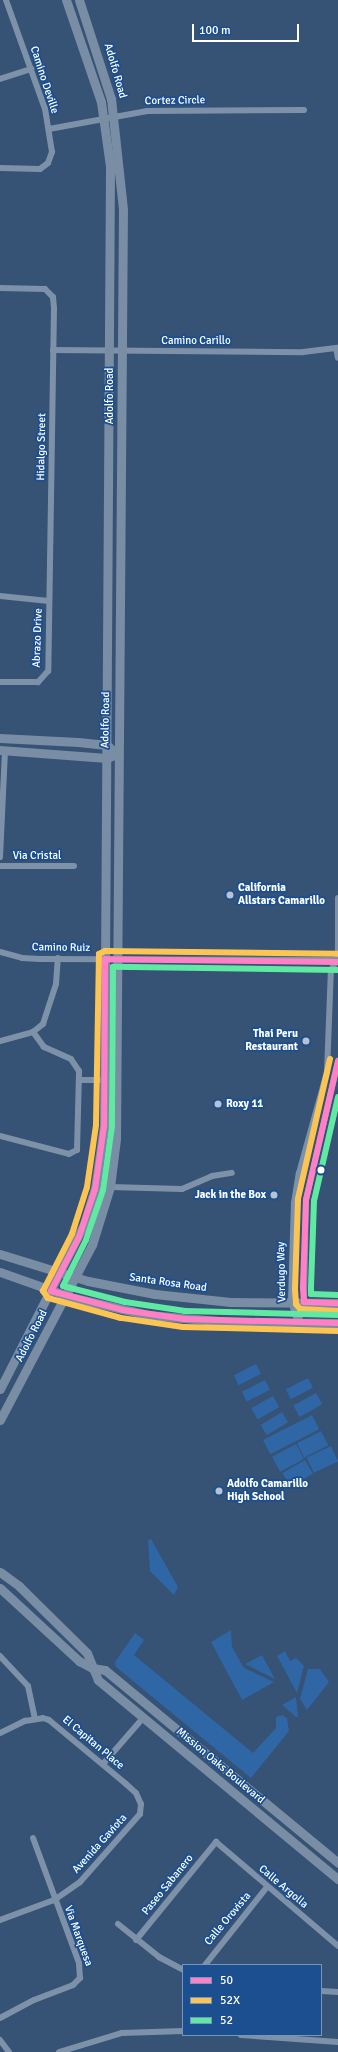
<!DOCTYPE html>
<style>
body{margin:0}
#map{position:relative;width:338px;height:2052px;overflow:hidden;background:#365274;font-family:Signika,sans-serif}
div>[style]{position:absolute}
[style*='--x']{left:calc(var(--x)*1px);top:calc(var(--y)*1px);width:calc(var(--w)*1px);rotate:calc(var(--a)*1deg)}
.green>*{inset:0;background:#2f66a5;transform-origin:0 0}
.street>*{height:6px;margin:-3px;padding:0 3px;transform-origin:3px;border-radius:3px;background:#7d92a8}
.secondary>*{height:9px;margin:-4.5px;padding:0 4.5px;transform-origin:4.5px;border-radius:4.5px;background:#798da4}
.bus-1>*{height:6px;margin:-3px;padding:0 3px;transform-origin:3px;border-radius:3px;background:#ff80c5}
.bus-2>*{height:6px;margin:-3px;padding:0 3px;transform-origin:3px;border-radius:3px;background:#fcc553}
.bus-3>*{height:6px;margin:-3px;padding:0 3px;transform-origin:3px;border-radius:3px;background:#60e9a3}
.dots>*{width:11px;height:11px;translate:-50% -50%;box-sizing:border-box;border:2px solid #1b4f8f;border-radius:50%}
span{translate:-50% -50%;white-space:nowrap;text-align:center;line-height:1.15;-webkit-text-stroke:3.5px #1b4f8f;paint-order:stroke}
.street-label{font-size:11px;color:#fff}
.poi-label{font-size:11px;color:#fff;font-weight:700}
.left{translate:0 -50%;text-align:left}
.right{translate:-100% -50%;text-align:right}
.legend{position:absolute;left:182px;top:1964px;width:140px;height:72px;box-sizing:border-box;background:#1b4f8f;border:1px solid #7695bc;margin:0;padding:5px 7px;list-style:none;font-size:12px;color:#fff}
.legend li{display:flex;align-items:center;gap:8px;height:20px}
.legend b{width:20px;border:1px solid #7695bc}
.scale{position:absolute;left:192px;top:24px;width:107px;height:18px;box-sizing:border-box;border:2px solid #fff;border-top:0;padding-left:5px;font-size:12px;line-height:14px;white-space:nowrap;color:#fff;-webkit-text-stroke:3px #1b4f8f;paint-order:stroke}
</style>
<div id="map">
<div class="green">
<div style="left:256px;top:1364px;width:11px;height:25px;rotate:63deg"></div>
<div style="left:308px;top:1378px;width:11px;height:25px;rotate:63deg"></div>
<div style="left:265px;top:1380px;width:11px;height:26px;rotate:63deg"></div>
<div style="left:316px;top:1393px;width:13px;height:26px;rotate:61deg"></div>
<div style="left:273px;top:1396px;width:13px;height:25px;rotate:61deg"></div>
<div style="left:282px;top:1412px;width:12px;height:25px;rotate:59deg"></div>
<div style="left:312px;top:1415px;width:16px;height:55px;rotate:63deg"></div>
<div style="left:321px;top:1431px;width:16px;height:27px;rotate:63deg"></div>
<div style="left:296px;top:1444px;width:17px;height:27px;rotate:62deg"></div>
<div style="left:331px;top:1446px;width:17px;height:27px;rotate:65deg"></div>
<div style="left:305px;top:1460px;width:16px;height:26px;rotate:60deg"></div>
<div style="clip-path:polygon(151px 1539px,178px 1587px,174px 1595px,150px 1571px,148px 1540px)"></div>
<div style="clip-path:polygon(231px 1630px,232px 1647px,244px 1668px,274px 1682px,242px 1700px,211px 1642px)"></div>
<div style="clip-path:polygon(135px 1633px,144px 1640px,134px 1655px,253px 1753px,276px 1728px,276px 1717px,282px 1715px,287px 1718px,289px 1731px,251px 1778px,116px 1667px,115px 1662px)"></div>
<div style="clip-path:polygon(285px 1651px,290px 1661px,296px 1658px,304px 1666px,297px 1693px,277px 1656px)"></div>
<div style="clip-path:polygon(262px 1655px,275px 1679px,245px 1664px)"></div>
<div style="clip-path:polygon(308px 1669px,320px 1669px,329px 1682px,307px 1710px,300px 1699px)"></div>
<div style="clip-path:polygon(296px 1697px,298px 1717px,296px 1717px,282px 1705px)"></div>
</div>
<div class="street">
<div style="--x:0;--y:79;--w:33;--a:-18"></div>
<div style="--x:49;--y:129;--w:100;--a:-10.4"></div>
<div style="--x:147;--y:111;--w:157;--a:-0.4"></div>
<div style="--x:0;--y:168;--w:40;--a:1.4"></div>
<div style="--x:40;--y:169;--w:10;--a:-37"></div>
<div style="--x:48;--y:163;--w:12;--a:-70"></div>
<div style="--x:52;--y:152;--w:44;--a:-99.2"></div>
<div style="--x:45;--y:109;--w:116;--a:-109.7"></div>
<div style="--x:0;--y:288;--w:45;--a:1.3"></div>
<div style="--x:45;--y:289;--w:11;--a:45"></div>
<div style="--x:53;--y:297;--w:11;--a:85"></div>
<div style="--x:54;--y:308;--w:363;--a:90.9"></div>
<div style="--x:48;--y:671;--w:15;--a:132"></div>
<div style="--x:38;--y:682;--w:38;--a:180"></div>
<div style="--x:336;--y:348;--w:10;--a:79"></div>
<div style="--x:53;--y:350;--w:250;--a:0.5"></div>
<div style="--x:303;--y:352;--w:35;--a:-7"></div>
<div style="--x:0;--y:596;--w:49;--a:5.8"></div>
<div style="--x:0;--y:857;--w:107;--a:-87.3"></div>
<div style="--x:0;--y:866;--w:74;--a:0"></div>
<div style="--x:338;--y:898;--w:64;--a:90"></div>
<div style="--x:0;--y:952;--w:23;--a:15"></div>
<div style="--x:22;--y:958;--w:18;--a:3"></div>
<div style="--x:40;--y:959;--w:298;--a:0.2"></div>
<div style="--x:0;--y:1041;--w:34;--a:-15"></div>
<div style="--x:33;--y:1032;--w:13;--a:-39"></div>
<div style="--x:43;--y:1024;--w:42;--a:-72"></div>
<div style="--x:56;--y:984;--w:26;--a:-86"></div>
<div style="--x:80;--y:1080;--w:23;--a:0"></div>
<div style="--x:0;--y:1136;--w:71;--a:14.6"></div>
<div style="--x:69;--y:1154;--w:9;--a:-27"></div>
<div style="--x:77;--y:1150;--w:79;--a:-88.5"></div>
<div style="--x:79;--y:1071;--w:14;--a:-124"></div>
<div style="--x:71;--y:1059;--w:30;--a:-156"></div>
<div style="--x:44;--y:1047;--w:19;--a:-126"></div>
<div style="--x:110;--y:1187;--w:72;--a:1.6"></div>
<div style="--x:182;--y:1189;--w:33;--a:-23"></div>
<div style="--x:212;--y:1176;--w:20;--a:-9"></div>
<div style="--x:298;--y:1323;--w:22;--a:-108"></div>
<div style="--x:291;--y:1302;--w:99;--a:-88.3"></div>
<div style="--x:294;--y:1203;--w:30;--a:-81"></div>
<div style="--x:299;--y:1173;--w:105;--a:-74.5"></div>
<div style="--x:327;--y:1072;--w:102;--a:-87.8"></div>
<div style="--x:331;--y:970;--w:12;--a:-59"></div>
<div style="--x:298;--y:1323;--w:22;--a:-74"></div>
<div style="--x:304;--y:1302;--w:102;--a:-88.9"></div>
<div style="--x:306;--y:1200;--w:143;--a:-77"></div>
<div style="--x:0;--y:1656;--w:41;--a:47"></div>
<div style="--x:28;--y:1686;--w:33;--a:78"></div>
<div style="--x:0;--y:1733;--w:28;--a:-26"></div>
<div style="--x:25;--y:1721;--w:18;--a:-9"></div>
<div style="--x:43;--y:1718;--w:6;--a:18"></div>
<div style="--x:49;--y:1720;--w:100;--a:39.7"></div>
<div style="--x:126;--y:1784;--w:13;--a:42"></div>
<div style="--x:136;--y:1793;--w:12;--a:66"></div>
<div style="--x:141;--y:1804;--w:10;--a:96"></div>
<div style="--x:140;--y:1814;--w:91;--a:131.4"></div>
<div style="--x:80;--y:1882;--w:32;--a:145"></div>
<div style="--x:54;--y:1900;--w:58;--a:159.7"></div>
<div style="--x:103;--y:1764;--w:61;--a:-49"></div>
<div style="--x:118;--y:1924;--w:53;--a:38.8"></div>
<div style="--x:159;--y:1957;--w:27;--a:28"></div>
<div style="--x:136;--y:1940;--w:127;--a:-50.8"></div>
<div style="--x:216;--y:1842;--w:160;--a:40.4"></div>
<div style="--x:205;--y:1965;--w:100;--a:-51.5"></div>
<div style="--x:321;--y:1991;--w:17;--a:3"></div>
<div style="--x:0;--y:2018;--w:38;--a:-28"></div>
<div style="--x:34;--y:2000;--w:42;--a:-21"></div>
<div style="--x:73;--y:1985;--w:10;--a:-45"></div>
<div style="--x:80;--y:1978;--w:15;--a:-94"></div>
<div style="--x:79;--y:1963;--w:133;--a:-110.2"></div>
<div style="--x:241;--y:2035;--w:97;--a:4.1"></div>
<div style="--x:0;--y:2040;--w:15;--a:53"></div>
<div style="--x:59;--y:2052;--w:66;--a:-16.8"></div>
<div style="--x:122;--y:2033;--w:61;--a:-1.9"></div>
</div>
<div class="secondary">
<div style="--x:0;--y:738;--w:78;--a:2.9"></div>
<div style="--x:78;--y:742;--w:29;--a:6"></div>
<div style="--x:107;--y:745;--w:6;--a:45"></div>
<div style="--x:0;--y:750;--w:107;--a:4.3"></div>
<div style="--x:107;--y:758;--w:5;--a:-22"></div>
<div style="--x:0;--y:1254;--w:92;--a:17.1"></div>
<div style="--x:88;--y:1281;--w:68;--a:11"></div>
<div style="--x:155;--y:1294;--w:76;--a:6"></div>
<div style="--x:231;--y:1302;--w:107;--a:0.5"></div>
<div style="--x:0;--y:1272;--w:78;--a:19.4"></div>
<div style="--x:74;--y:1298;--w:76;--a:12.9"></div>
<div style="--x:148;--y:1315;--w:82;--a:4.9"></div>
<div style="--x:230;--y:1322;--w:108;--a:0.5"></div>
<div style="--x:0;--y:1389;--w:185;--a:-63"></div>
<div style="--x:84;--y:1224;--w:37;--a:-73"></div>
<div style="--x:95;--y:1189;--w:64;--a:-81.9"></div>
<div style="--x:104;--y:1126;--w:960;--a:-89.64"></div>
<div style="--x:110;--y:166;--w:65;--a:-98"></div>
<div style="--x:101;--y:102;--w:108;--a:-108.9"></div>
<div style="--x:0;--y:1420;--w:198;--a:-62.3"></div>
<div style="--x:92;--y:1245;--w:61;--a:-72.8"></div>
<div style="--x:110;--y:1187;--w:48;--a:-82.9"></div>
<div style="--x:116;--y:1139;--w:930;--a:-89.57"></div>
<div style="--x:123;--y:209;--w:111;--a:-96.2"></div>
<div style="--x:111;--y:99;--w:104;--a:-107.9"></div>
<div style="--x:0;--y:1572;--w:24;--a:36"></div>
<div style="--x:19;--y:1586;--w:95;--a:44.6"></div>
<div style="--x:87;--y:1653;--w:29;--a:68"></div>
<div style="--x:98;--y:1680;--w:312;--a:39.7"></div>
<div style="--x:0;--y:1588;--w:108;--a:42.7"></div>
<div style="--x:79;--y:1661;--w:15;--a:28"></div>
<div style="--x:92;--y:1668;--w:13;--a:9"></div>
<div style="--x:105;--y:1670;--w:303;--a:39.6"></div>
</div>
<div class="bus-1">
<div style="--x:338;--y:962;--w:233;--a:-179.3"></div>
<div style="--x:105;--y:959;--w:167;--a:90.3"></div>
<div style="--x:104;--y:1126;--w:64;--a:98.1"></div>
<div style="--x:95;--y:1189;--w:51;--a:108.4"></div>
<div style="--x:79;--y:1237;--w:61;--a:117.4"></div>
<div style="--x:51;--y:1291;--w:74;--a:14.8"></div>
<div style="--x:123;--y:1310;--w:62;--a:8.4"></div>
<div style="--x:184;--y:1319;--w:154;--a:1.5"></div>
<div style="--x:338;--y:1061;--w:143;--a:103"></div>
<div style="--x:306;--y:1200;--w:88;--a:92"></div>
<div style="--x:303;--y:1288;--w:14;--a:86"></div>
<div style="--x:304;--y:1302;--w:34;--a:2"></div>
</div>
<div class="bus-2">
<div style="--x:330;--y:1059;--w:144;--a:102.9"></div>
<div style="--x:298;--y:1199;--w:90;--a:91.9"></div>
<div style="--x:295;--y:1289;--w:15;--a:86"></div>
<div style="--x:296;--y:1304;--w:6;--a:51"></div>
<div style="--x:300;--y:1309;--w:38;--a:3"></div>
<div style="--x:338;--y:1331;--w:155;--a:-178.5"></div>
<div style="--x:183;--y:1327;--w:63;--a:-171.7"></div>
<div style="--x:121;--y:1318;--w:76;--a:-164.7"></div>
<div style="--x:48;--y:1298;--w:9;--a:-126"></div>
<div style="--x:43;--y:1291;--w:64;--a:-63"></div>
<div style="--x:72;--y:1234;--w:49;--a:-72.3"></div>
<div style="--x:87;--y:1187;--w:63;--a:-81.7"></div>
<div style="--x:96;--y:1125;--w:171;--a:-89"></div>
<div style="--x:99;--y:954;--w:7;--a:-27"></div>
<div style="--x:105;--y:951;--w:233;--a:0.7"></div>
</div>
<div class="bus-3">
<div style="--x:338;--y:970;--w:225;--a:-179.2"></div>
<div style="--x:113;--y:967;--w:159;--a:90.4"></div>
<div style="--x:112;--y:1126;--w:65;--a:98"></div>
<div style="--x:103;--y:1190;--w:53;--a:108.8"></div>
<div style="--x:86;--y:1240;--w:51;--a:116.6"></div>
<div style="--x:63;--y:1286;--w:64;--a:14.5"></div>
<div style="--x:125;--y:1302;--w:61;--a:8.5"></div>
<div style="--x:185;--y:1311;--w:153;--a:1.5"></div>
<div style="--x:338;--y:1097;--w:107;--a:103"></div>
<div style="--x:314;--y:1201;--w:87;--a:92"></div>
<div style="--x:311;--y:1288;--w:6;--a:90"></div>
<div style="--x:311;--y:1294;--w:27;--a:2"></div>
</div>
<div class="dots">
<div style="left:230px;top:895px;background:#b9c2ce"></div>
<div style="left:306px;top:1041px;background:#b9c2ce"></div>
<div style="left:218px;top:1104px;background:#b9c2ce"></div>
<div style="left:321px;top:1170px;background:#fff"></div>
<div style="left:274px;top:1195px;background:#b9c2ce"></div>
<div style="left:219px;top:1491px;background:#b9c2ce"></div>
</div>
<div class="street-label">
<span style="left:115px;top:71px;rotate:74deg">Adolfo Road</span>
<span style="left:44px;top:80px;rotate:72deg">Camino Deville</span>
<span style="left:175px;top:101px;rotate:-1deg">Cortez Circle</span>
<span style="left:196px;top:341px">Camino Carillo</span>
<span style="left:110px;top:396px;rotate:-90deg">Adolfo Road</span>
<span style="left:42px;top:447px;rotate:-89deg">Hidalgo Street</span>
<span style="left:38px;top:638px;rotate:-88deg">Abrazo Drive</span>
<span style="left:106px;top:720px;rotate:-89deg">Adolfo Road</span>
<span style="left:37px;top:856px">Via Cristal</span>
<span style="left:61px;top:948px;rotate:1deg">Camino Ruiz</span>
<span style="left:282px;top:1272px;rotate:-91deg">Verdugo Way</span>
<span style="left:168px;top:1283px;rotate:8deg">Santa Rosa Road</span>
<span style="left:32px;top:1336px;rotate:-63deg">Adolfo Road</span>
<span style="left:93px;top:1743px;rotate:40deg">El Capitan Place</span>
<span style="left:220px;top:1766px;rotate:40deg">Mission Oaks Boulevard</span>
<span style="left:100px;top:1844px;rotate:-48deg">Avenida Gaviota</span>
<span style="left:168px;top:1885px;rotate:-51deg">Paseo Sabanero</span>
<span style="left:283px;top:1887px;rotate:40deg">Calle Argolla</span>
<span style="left:228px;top:1919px;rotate:-50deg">Calle Orovista</span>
<span style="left:78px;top:1936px;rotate:70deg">Via Marquesa</span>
</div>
<div class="poi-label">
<span class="left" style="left:238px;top:895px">California<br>Allstars Camarillo</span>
<span class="right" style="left:298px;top:1041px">Thai Peru<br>Restaurant</span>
<span class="left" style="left:226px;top:1104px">Roxy 11</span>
<span class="right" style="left:266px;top:1195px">Jack in the Box</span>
<span class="left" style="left:227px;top:1491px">Adolfo Camarillo<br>High School</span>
</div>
<ul class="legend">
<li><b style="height:5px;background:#ff80c5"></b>50</li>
<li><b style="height:5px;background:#fcc553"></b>52X</li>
<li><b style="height:5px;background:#60e9a3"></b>52</li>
</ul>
<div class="scale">100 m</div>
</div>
